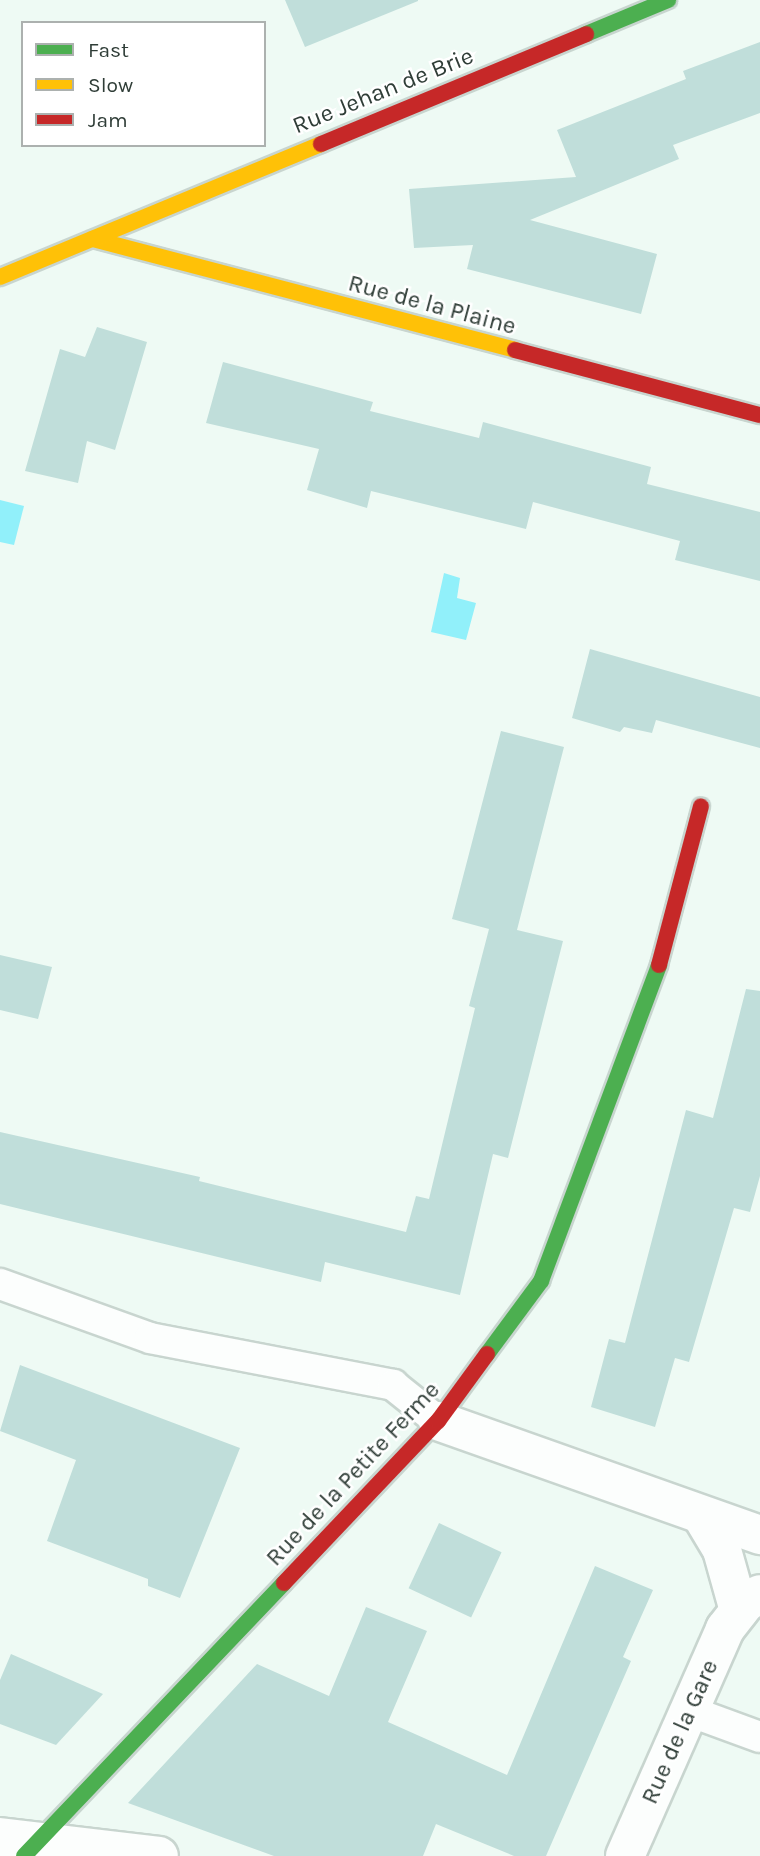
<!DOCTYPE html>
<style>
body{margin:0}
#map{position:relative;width:760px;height:1856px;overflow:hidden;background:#eefaf4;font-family:Karla,sans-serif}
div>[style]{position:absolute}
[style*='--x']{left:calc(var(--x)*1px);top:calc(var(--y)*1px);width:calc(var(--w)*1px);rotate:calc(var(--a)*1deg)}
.water>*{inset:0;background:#91f0fa}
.building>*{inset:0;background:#c0deda;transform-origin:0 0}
.roads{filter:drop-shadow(2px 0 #c8d5cf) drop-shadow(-2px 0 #c8d5cf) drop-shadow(0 2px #c8d5cf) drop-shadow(0 -2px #c8d5cf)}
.lane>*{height:30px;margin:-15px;padding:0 15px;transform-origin:15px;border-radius:15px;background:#fcfefd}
.street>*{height:38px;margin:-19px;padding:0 19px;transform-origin:19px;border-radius:19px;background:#fcfefd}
.fast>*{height:16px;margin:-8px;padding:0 8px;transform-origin:8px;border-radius:8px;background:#4caf50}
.slow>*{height:16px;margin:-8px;padding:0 8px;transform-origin:8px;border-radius:8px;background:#ffc107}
.jam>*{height:16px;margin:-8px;padding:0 8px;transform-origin:8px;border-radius:8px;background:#c62828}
span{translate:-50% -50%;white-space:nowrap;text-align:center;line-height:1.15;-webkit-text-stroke:5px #fff;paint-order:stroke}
.street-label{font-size:24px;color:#2f3d37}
.legend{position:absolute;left:21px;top:21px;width:245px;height:126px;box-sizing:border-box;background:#fff;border:2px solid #acb1af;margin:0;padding:9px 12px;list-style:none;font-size:21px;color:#2f3d37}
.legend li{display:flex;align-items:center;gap:14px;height:35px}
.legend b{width:35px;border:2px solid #acb1af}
</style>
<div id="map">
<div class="water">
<div style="clip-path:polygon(0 500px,24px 506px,14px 545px,0 542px)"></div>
<div style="clip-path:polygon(444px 573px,460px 578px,457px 598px,476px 603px,466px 640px,431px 632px)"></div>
</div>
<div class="building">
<div style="clip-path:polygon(285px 0,418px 0,418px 1px,305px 47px)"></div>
<div style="clip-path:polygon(760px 42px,760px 113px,673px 145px,679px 159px,530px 220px,657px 254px,641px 314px,467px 269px,473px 245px,414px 248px,409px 189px,576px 177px,557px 130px,686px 79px,683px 71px)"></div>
<div style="clip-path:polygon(97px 327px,147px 342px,115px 450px,87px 441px,78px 483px,25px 471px,60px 349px,85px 357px)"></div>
<div style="clip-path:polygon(223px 362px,373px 402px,370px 411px,479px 438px,483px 422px,651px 467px,647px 484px,760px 512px,760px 581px,675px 560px,680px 541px,533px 502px,526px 529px,371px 491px,367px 508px,307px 490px,319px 449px,206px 423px)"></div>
<div style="clip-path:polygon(590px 649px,760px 697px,760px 748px,656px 720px,652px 733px,624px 727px,620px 732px,572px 718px)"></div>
<div style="clip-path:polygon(501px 731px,564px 747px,517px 930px,563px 941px,508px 1158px,493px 1154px,460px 1295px,325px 1262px,321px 1282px,0 1204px,0 1132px,200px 1177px,199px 1181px,406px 1232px,416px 1196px,429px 1199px,475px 1008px,469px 1006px,489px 929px,452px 919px)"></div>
<div style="clip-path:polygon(0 955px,52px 967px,38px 1019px,0 1010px)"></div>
<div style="clip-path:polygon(746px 989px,760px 991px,760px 1176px,750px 1212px,734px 1208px,689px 1362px,675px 1358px,655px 1427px,591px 1407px,609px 1339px,625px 1343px,686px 1110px,713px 1118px)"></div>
<div style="clip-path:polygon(20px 1365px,240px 1448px,180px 1598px,148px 1586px,148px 1579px,47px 1541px,76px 1460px,0 1431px)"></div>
<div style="left:439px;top:1523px;width:69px;height:72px;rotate:25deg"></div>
<div style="clip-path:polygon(595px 1566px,653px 1590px,623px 1657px,631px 1661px,546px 1856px,514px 1856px,436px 1824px,423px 1856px,274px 1856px,128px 1803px,257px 1664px,329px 1696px,366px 1607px,427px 1631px,388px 1722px,507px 1775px)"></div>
<div style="clip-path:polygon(11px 1654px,103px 1694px,56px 1745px,0 1724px,0 1680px)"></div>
</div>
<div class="roads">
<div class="lane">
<div style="--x:0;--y:1284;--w:159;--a:19.8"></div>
<div style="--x:150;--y:1338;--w:248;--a:10.9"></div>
<div style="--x:393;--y:1385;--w:58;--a:38.7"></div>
<div style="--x:689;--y:1711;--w:76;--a:20.1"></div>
</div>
<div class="street">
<div style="--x:438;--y:1421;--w:342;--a:19.5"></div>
<div style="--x:703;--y:1518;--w:37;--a:59"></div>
<div style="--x:722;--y:1550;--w:63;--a:74.4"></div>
<div style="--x:0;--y:1837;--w:160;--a:6.8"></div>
<div style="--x:625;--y:1856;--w:248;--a:-66.2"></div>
<div style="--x:725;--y:1629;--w:33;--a:-52"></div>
<div style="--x:745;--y:1603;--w:17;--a:-31"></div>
</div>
<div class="fast">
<div style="--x:586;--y:34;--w:89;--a:-22.5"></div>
<div style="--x:487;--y:1354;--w:91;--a:-53.5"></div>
<div style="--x:541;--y:1281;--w:337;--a:-69.5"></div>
<div style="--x:24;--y:1856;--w:377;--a:-46.4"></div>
</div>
<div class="slow">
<div style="--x:93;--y:239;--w:436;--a:14.7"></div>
<div style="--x:0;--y:277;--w:347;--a:-22.5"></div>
</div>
<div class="jam">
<div style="--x:321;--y:144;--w:287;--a:-22.5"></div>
<div style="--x:515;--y:350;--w:253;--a:14.9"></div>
<div style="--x:659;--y:965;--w:164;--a:-75.2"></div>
<div style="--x:284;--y:1583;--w:224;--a:-46.5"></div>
<div style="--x:438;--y:1421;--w:83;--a:-53.8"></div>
</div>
</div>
<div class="street-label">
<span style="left:383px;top:91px;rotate:-22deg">Rue Jehan de Brie</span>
<span style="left:432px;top:305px;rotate:15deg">Rue de la Plaine</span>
<span style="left:353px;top:1474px;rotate:-47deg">Rue de la Petite Ferme</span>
<span style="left:680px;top:1732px;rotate:-66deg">Rue de la Gare</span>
</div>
<ul class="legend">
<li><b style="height:9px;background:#4caf50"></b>Fast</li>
<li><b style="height:9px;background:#ffc107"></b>Slow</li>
<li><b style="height:9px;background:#c62828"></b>Jam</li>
</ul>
</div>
